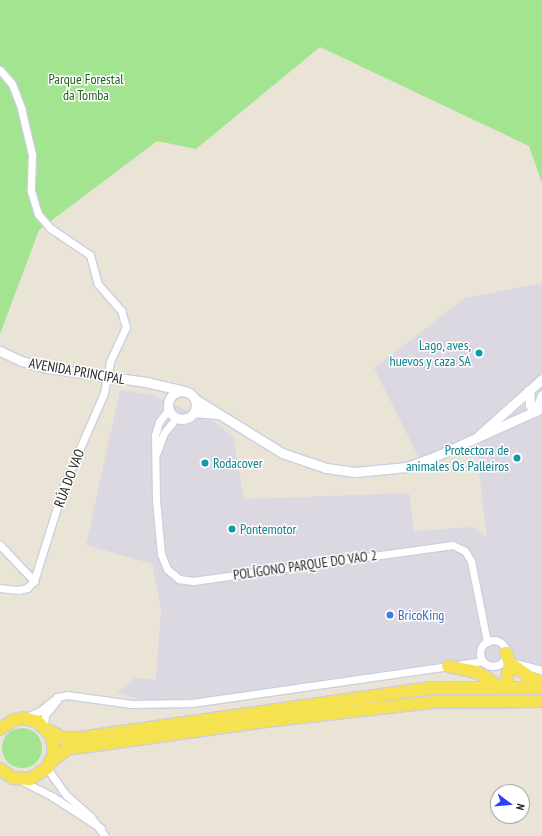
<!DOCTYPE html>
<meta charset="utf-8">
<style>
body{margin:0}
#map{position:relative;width:542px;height:836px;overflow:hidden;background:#eae4d7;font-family:"PT Sans Narrow",sans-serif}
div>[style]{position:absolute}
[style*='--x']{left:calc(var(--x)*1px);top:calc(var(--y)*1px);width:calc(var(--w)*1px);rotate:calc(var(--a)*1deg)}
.industrial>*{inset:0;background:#dcd8e2}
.green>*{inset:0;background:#a3e490}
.round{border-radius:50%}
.roads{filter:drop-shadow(1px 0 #cccee1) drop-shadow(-1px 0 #cccee1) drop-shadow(0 1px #cccee1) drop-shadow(0 -1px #cccee1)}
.minor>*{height:7px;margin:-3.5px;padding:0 3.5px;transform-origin:3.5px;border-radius:3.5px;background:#fff}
.minor>.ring{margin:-3.5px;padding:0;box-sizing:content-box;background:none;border:7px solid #fff;border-radius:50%}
.tertiary>*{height:9px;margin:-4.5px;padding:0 4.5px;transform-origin:4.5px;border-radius:4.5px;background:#fff}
.tertiary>.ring{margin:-4.5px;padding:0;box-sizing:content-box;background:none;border:9px solid #fff;border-radius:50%}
.primary>*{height:12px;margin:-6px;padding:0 6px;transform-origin:6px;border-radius:6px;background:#f6e150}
.dots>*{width:11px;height:11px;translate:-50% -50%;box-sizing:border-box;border:2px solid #fff;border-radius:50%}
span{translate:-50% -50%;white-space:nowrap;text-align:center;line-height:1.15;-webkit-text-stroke:3px #fff;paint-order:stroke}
.park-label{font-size:14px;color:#1e6416}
.culture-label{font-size:14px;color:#0d838f}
.right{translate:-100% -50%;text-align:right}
.left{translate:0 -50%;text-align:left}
.street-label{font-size:14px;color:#272727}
.shop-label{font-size:14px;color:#366cbe}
.north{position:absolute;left:490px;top:784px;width:40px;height:40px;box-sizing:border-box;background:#fff;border:1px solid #a9a9a9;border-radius:50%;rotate:106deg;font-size:11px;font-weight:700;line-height:16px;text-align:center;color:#272727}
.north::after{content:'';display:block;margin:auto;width:14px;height:18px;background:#2f3fff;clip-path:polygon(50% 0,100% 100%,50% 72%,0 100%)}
</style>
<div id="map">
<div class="industrial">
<div style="clip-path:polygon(542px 283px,542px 676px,509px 661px,448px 666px,192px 703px,152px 704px,117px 692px,135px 678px,156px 680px,161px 609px,152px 564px,86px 545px,120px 390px,152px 395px,216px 423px,233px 437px,244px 499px,409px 493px,414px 531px,473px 527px,487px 538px,475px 439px,421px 462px,374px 368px,465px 298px)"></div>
</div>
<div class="green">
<div style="clip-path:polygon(0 0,542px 0,542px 183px,529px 146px,320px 47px,196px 149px,157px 141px,39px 230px,0 334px)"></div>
<div class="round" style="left:2px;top:728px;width:40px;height:40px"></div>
</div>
<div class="roads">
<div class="minor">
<div style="--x:0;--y:70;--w:18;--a:49"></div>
<div style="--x:12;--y:84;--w:26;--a:69"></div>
<div style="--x:21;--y:108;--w:48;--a:76.8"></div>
<div style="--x:32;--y:155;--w:36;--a:92"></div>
<div style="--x:31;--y:191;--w:24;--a:73"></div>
<div style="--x:38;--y:214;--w:18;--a:49"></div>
<div style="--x:50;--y:228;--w:48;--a:34"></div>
<div style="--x:90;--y:255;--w:30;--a:75"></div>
<div style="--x:98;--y:284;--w:35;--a:49"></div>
<div style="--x:121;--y:310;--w:18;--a:74"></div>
<div style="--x:126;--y:327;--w:38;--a:115"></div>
<div style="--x:110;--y:362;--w:32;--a:101"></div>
<div style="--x:104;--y:393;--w:100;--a:113.5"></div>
<div style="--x:64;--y:485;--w:101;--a:107.4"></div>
<div style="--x:34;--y:581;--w:10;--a:135"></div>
<div style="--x:27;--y:588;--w:9;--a:167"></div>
<div style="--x:18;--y:590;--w:18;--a:-174"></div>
<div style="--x:168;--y:410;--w:15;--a:127"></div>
<div style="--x:159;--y:422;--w:14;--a:107"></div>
<div style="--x:155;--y:435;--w:65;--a:89.1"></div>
<div style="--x:156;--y:500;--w:54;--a:84.7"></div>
<div style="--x:161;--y:554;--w:16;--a:68"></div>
<div style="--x:167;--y:569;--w:16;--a:40"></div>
<div style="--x:179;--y:579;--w:14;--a:8"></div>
<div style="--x:193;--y:581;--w:262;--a:-7.9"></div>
<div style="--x:453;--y:545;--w:13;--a:27"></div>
<div style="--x:465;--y:551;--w:12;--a:59"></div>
<div style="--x:471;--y:561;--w:83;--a:78.8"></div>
<div style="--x:157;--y:452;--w:20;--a:-70"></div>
<div style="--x:164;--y:433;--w:19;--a:-51"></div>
<div style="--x:0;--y:545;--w:50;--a:46.6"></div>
<div class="ring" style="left:480px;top:640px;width:19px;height:19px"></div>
<div style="--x:515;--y:663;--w:28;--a:15"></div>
<div style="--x:24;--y:718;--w:17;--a:-24"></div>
<div style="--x:40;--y:711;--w:22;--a:-39"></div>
<div style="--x:57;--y:697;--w:10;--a:-11"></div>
<div style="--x:67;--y:695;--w:65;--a:8"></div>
<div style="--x:131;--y:704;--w:61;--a:-0.9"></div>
<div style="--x:192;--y:703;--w:293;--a:-8.2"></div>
<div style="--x:44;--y:727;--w:12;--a:-85"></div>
<div style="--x:45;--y:715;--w:19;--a:-51"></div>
<div style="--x:47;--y:768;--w:33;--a:55"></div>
<div style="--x:66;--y:795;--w:33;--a:41"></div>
<div style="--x:91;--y:817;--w:24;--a:54"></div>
<div style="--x:22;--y:781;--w:35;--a:27"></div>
<div style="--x:53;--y:797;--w:57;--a:32.9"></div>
</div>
<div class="tertiary">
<div style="--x:0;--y:351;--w:23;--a:25"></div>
<div style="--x:21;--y:361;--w:28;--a:15"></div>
<div style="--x:48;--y:368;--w:99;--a:8.1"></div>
<div style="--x:146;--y:382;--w:36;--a:13"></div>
<div style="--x:529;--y:390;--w:15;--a:86"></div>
<div style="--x:530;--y:405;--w:8;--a:45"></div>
<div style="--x:536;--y:411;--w:17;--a:-69"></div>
<div class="ring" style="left:168px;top:391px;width:19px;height:19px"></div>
<div style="--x:195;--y:399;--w:102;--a:31.8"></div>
<div style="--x:282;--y:453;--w:46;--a:18.8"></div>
<div style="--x:326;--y:468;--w:29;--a:8"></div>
<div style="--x:355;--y:472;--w:52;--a:-5.5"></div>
<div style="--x:407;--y:467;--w:29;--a:-20"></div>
<div style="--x:434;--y:457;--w:119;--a:-24.4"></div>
<div style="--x:194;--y:412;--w:25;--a:5"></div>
<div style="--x:478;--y:436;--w:86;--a:-41.7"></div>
</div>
<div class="primary">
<div style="--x:510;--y:663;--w:24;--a:36"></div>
<div style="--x:529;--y:677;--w:14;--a:21"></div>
<div style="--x:448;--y:666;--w:29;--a:12"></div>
<div style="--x:476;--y:672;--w:11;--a:27"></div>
<div style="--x:486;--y:677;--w:17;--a:40"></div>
<div style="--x:495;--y:687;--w:10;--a:-17"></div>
<div style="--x:505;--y:684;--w:6;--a:-72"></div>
<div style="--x:507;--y:678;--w:15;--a:-79"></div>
<div style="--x:510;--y:663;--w:11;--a:-112"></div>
<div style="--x:0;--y:729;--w:17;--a:-33"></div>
<div style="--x:14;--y:720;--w:9;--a:-13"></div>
<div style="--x:23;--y:718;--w:16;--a:15"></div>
<div style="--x:38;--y:722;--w:21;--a:47"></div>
<div style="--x:52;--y:737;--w:16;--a:83"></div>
<div style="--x:54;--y:753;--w:17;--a:115"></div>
<div style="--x:47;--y:768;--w:20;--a:147"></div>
<div style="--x:30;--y:779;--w:17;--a:-177"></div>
<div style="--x:13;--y:778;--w:16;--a:-145"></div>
<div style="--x:48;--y:730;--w:17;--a:28"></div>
<div style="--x:63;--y:738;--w:16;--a:0"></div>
<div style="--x:79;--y:738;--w:355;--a:-8.1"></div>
<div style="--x:430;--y:688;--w:112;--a:0"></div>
<div style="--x:52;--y:761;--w:19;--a:-39"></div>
<div style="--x:67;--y:749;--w:201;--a:-8"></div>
<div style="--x:266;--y:721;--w:167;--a:-6.5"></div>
<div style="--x:432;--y:702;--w:110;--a:-0.5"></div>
</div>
</div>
<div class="dots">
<div style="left:479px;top:353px;background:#0f9aa8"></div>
<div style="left:517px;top:458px;background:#0f9aa8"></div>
<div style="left:205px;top:463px;background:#0f9aa8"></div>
<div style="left:232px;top:529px;background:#0f9aa8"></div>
<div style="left:390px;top:615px;background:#3f7fe0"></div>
</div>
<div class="park-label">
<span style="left:86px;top:87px">Parque Forestal<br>da Tomba</span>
</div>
<div class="culture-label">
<span class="right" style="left:471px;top:353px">Lago, aves,<br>huevos y caza SA</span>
<span class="right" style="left:509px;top:458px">Protectora de<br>animales Os Palleiros</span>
<span class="left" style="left:213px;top:463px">Rodacover</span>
<span class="left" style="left:240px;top:529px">Pontemotor</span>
</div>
<div class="street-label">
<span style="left:77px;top:371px;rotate:10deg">AVENIDA PRINCIPAL</span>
<span style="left:69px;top:478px;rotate:-69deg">RÚA DO VAO</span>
<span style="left:305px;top:565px;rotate:-8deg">POLÍGONO PARQUE DO VAO 2</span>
</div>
<div class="shop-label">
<span class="left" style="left:398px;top:615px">BricoKing</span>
</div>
<div class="north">N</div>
</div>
